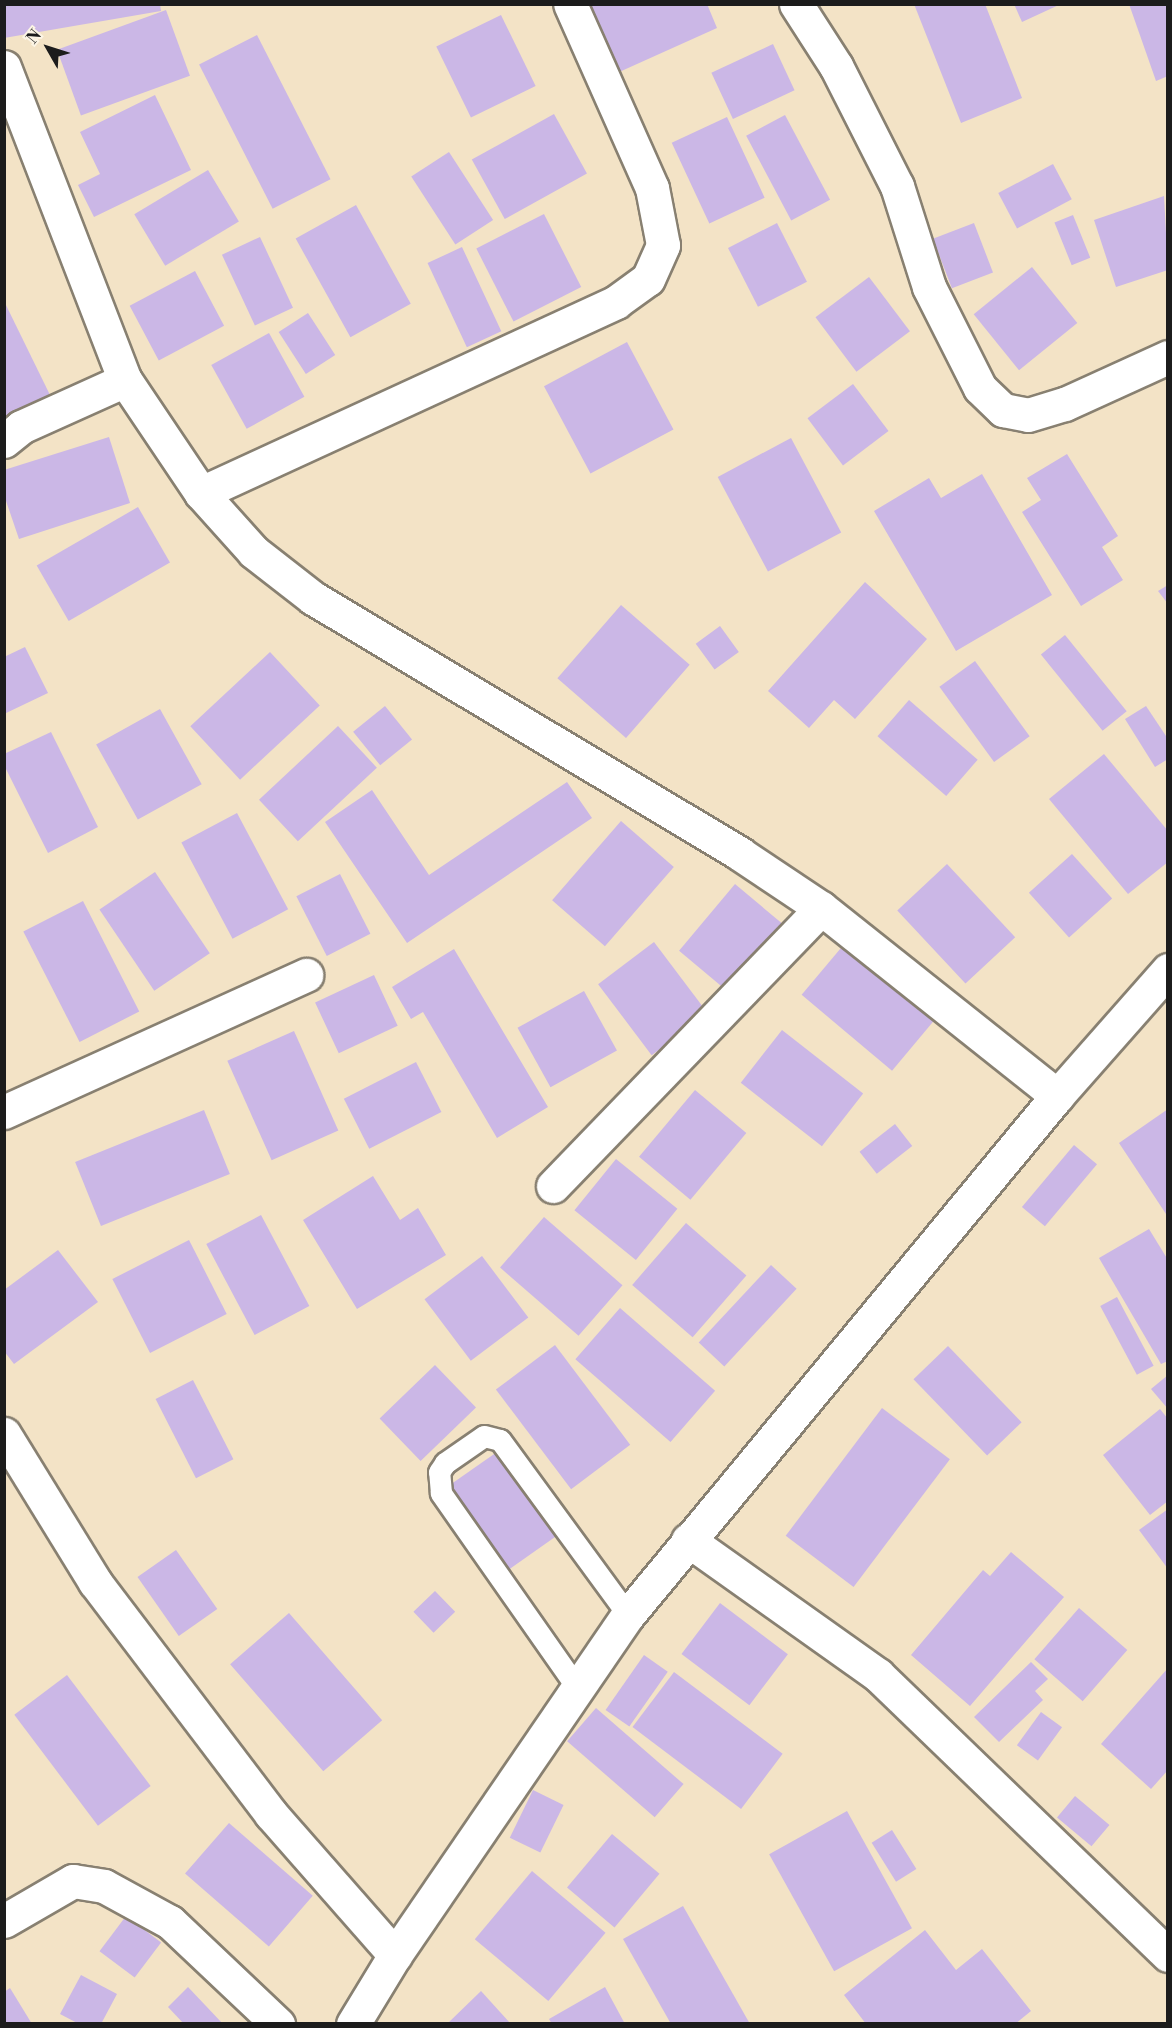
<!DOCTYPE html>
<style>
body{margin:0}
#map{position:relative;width:1172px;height:2028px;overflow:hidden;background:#f3e3c6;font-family:"Libre Bodoni",serif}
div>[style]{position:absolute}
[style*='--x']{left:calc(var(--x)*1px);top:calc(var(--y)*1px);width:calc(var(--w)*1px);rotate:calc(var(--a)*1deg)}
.building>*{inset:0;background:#cbb7e6;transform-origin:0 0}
.roads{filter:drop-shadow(2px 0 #888071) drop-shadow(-2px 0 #888071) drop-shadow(0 2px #888071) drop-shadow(0 -2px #888071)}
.service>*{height:21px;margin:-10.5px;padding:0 10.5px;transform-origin:10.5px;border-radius:10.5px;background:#fff}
.minor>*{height:33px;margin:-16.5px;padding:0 16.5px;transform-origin:16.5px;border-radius:16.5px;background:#fff}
.tertiary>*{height:33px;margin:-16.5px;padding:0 16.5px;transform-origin:16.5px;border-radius:16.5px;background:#fff}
span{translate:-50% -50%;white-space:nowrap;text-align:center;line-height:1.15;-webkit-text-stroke:6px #fcf5e5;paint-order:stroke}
.frame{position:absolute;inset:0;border:6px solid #1c1c1c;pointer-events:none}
.north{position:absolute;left:18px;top:18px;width:60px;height:60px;-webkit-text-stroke:4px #fcf5e5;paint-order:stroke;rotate:309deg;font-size:16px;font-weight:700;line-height:24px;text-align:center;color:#1c1c1c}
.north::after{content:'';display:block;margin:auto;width:21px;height:27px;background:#1c1c1c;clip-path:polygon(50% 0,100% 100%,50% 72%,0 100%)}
</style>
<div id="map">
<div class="building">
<div style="clip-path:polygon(4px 4px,160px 4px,161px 11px,4px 38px)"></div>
<div style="clip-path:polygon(587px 4px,707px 4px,717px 28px,617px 73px)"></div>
<div style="clip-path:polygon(914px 4px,985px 4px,1022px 98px,961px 123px)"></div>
<div style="clip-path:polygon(1014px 4px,1061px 4px,1022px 22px)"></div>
<div style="clip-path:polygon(1129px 4px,1168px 4px,1168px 76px,1156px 81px)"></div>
<div style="left:166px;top:10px;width:70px;height:116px;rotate:70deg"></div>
<div style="left:501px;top:15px;width:79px;height:72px;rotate:64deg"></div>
<div style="left:257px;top:35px;width:162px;height:65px;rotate:63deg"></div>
<div style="left:773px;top:44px;width:51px;height:68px;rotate:65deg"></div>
<div style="clip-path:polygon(155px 95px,191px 170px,94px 217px,78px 185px,100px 174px,80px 132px)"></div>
<div style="left:554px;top:114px;width:68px;height:94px;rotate:61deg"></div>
<div style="left:785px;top:115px;width:96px;height:44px;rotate:62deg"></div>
<div style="left:727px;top:117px;width:89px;height:61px;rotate:65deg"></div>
<div style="left:449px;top:152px;width:81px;height:45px;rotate:57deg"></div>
<div style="left:1053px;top:164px;width:40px;height:62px;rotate:62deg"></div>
<div style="left:208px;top:170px;width:60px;height:86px;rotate:59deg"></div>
<div style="clip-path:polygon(1164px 196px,1168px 270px,1116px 287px,1094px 220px)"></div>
<div style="left:356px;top:205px;width:113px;height:69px;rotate:61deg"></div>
<div style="left:544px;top:214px;width:82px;height:76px;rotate:63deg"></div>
<div style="left:1073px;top:215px;width:46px;height:20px;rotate:68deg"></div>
<div style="left:777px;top:223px;width:66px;height:55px;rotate:63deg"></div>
<div style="left:974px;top:223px;width:53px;height:44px;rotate:69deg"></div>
<div style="left:260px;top:237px;width:78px;height:42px;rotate:65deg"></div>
<div style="left:462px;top:247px;width:93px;height:38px;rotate:65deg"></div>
<div style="left:1032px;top:267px;width:72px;height:75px;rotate:51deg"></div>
<div style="left:195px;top:271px;width:62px;height:74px;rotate:62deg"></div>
<div style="left:869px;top:277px;width:68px;height:67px;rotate:53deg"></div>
<div style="clip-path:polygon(4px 301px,50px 395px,4px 418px)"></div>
<div style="left:308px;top:313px;width:50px;height:35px;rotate:57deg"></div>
<div style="left:269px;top:333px;width:73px;height:66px;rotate:61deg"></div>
<div style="left:627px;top:342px;width:99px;height:94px;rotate:62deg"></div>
<div style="left:853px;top:384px;width:59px;height:57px;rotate:53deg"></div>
<div style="clip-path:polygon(109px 437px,130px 503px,19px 539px,4px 495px,4px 470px)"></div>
<div style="left:791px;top:438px;width:107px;height:83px;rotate:62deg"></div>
<div style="clip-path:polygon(1067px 454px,1118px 536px,1102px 547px,1123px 580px,1081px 606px,1022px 512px,1041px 500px,1027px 478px)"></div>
<div style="clip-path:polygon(982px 474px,1052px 595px,956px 651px,874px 511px,929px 478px,941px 498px)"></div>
<div style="left:138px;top:507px;width:64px;height:117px;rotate:60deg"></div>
<div style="clip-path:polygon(865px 582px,927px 639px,855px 719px,834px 700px,809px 728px,768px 691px)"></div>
<div style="clip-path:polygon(1168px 585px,1168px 604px,1158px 591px)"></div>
<div style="left:621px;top:605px;width:91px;height:97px;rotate:41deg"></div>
<div style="left:720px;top:626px;width:32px;height:30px;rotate:54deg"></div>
<div style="left:1065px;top:635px;width:98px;height:31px;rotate:51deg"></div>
<div style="clip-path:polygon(25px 647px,48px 693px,4px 714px,4px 657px)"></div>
<div style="left:270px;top:652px;width:73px;height:109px;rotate:47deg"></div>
<div style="left:975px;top:661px;width:93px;height:44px;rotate:54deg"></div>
<div style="left:909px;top:700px;width:91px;height:48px;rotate:41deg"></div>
<div style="left:385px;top:706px;width:43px;height:41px;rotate:51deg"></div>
<div style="clip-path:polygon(1146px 706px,1168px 739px,1168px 759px,1155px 767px,1125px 719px)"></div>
<div style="left:160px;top:709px;width:86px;height:73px;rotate:61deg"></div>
<div style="left:338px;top:726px;width:57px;height:108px;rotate:47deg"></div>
<div style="clip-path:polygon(51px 732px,98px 827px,48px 853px,4px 765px,4px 754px)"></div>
<div style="clip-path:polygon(1104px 754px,1168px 831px,1168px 862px,1128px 894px,1049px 799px)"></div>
<div style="clip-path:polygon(567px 782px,592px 818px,407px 943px,325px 822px,372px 790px,429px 875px)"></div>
<div style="left:237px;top:813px;width:109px;height:63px;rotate:62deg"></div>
<div style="left:621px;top:821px;width:70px;height:105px;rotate:41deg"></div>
<div style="left:1072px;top:854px;width:60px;height:58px;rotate:48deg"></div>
<div style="left:947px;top:864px;width:100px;height:68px;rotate:47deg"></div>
<div style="left:155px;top:872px;width:98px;height:67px;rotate:56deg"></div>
<div style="left:340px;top:874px;width:67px;height:49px;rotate:63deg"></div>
<div style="left:735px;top:884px;width:67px;height:87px;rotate:40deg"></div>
<div style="left:83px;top:901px;width:124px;height:67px;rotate:63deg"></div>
<div style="left:654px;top:942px;width:89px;height:70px;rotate:53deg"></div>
<div style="left:846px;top:942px;width:118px;height:69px;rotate:40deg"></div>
<div style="clip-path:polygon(454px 949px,548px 1107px,497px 1138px,423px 1012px,411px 1019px,392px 987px)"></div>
<div style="left:374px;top:975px;width:56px;height:65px;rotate:65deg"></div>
<div style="left:584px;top:991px;width:68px;height:76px;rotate:61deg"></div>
<div style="left:782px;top:1030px;width:103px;height:67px;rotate:38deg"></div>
<div style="left:294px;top:1031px;width:109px;height:73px;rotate:66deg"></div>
<div style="left:416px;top:1062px;width:56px;height:81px;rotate:63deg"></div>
<div style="left:695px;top:1090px;width:67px;height:87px;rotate:40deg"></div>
<div style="clip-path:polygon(1168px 1109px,1168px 1217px,1119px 1143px)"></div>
<div style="left:204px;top:1110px;width:69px;height:139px;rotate:68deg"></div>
<div style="left:895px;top:1124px;width:28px;height:45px;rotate:52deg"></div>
<div style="left:1074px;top:1145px;width:30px;height:81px;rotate:40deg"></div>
<div style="left:616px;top:1159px;width:79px;height:66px;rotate:39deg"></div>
<div style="clip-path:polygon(373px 1176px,400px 1220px,418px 1208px,446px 1255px,357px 1309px,303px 1220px)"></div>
<div style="left:261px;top:1215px;width:103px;height:62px;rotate:62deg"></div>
<div style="left:544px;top:1217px;width:104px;height:67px;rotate:41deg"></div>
<div style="left:686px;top:1223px;width:80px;height:82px;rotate:41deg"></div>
<div style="clip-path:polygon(1149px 1229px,1168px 1260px,1168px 1361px,1161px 1364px,1099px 1258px)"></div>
<div style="left:189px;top:1240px;width:83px;height:86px;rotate:63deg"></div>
<div style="clip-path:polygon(58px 1250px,98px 1302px,14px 1364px,4px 1351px,4px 1290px)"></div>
<div style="left:482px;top:1256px;width:77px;height:72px;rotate:53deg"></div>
<div style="left:771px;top:1265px;width:35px;height:106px;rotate:43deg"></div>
<div style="left:1117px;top:1297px;width:78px;height:19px;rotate:62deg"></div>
<div style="left:620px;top:1308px;width:126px;height:68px;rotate:41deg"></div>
<div style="left:555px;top:1345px;width:125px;height:74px;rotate:53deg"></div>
<div style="left:948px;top:1346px;width:106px;height:48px;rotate:46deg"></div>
<div style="left:435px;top:1365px;width:59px;height:77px;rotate:46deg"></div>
<div style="clip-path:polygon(1168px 1375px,1168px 1409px,1151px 1389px)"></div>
<div style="left:193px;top:1380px;width:89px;height:42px;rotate:63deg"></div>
<div style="left:882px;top:1408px;width:85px;height:160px;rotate:37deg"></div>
<div style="clip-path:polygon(1160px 1409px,1168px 1419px,1168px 1501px,1150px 1515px,1103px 1455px)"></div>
<div style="left:497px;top:1452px;width:103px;height:58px;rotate:55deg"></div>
<div style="clip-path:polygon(1168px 1509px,1168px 1569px,1139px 1530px)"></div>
<div style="left:176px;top:1550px;width:72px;height:47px;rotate:55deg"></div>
<div style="clip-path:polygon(1011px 1552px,1064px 1597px,970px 1706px,911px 1655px,983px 1570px,990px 1576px)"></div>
<div style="left:435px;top:1591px;width:29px;height:30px;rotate:46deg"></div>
<div style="left:720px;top:1603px;width:85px;height:64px;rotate:37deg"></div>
<div style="left:1079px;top:1608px;width:64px;height:68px;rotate:41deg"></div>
<div style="left:289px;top:1613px;width:142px;height:78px;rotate:49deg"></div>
<div style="left:644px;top:1655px;width:29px;height:67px;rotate:35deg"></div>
<div style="clip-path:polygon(1031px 1662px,1048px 1679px,1035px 1691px,1043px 1700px,999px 1742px,974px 1717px)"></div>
<div style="clip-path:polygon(1168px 1668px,1168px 1770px,1151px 1789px,1101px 1744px)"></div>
<div style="left:674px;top:1672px;width:136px;height:69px;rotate:37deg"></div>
<div style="left:67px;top:1675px;width:139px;height:66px;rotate:53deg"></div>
<div style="left:596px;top:1708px;width:116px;height:44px;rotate:41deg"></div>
<div style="left:1041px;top:1712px;width:26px;height:41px;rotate:36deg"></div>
<div style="left:533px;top:1790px;width:34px;height:53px;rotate:26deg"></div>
<div style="left:1075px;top:1796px;width:45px;height:28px;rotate:40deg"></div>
<div style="left:847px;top:1811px;width:134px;height:89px;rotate:61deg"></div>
<div style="left:229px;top:1823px;width:111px;height:67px;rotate:41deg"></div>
<div style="left:892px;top:1830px;width:46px;height:24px;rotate:58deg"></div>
<div style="left:612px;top:1834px;width:62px;height:70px;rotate:40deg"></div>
<div style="left:532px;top:1871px;width:96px;height:89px;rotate:40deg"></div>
<div style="clip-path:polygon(683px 1906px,750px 2024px,671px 2024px,623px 1939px)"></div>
<div style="left:126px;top:1916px;width:44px;height:44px;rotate:37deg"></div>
<div style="clip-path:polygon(925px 1930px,956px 1970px,982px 1949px,1031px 2011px,1015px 2024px,866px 2024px,844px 1995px)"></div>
<div style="clip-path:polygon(81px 1975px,117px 1994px,101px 2024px,79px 2024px,60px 2014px)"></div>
<div style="clip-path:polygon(188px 1987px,223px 2024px,184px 2024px,168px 2007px)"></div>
<div style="clip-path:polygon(605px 1987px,625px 2024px,552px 2024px,549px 2019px)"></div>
<div style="clip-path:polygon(10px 1988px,32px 2024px,4px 2024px,4px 1992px)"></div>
<div style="clip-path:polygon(481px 1991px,511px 2024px,447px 2024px)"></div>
</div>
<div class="roads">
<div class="service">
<div style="--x:576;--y:1686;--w:236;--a:-125"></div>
<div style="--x:441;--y:1493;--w:21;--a:-95"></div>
<div style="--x:439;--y:1472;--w:11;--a:-56"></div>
<div style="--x:445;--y:1463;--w:47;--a:-34.7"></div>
<div style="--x:484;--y:1436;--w:16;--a:14"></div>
<div style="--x:500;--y:1440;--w:217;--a:53.8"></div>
</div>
<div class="minor">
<div style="--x:796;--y:4;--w:74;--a:57.2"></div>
<div style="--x:836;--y:66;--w:135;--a:63.1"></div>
<div style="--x:897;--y:186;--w:106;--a:72.4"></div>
<div style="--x:929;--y:287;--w:113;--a:63.2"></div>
<div style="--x:980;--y:388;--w:32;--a:44"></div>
<div style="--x:1003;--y:410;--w:25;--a:11"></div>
<div style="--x:1028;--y:415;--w:39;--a:-17"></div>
<div style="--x:1065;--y:404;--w:113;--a:-24.5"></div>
<div style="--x:4;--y:67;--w:336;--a:68.9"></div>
<div style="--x:125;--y:380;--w:136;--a:56.1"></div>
<div style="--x:201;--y:493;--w:79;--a:48.1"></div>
<div style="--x:254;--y:552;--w:75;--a:37.9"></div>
<div style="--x:313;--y:598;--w:498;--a:30.9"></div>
<div style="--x:740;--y:854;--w:97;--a:33.7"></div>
<div style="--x:821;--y:908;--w:302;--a:38.5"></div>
<div style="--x:4;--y:441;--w:22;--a:-39"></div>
<div style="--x:21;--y:427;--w:114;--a:-24.3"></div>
<div style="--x:201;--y:493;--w:457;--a:-24.7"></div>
<div style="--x:616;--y:302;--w:39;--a:-36"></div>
<div style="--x:648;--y:279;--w:37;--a:-66"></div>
<div style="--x:663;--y:245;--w:58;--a:-100.9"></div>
<div style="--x:652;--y:188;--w:201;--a:-114"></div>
<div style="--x:4;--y:1112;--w:332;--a:-24.4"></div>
<div style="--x:553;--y:1186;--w:386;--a:-46"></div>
<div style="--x:4;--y:1434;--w:174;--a:58.4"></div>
<div style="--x:95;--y:1582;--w:291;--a:52.8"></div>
<div style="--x:271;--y:1814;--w:188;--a:48.7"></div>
<div style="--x:688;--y:1540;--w:233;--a:35.4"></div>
<div style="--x:878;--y:1675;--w:403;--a:44"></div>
<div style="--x:4;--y:1921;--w:80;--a:-30.1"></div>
<div style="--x:73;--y:1881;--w:31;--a:9"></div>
<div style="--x:104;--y:1886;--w:75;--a:28.6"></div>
<div style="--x:170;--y:1922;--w:149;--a:43.4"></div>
</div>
<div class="tertiary">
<div style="--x:353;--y:2024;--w:81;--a:-58.7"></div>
<div style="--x:395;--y:1955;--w:412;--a:-55.6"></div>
<div style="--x:628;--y:1615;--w:673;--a:-50.42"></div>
<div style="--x:1057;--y:1096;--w:168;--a:-48.6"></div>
</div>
</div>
<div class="frame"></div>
<div class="north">N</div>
</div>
